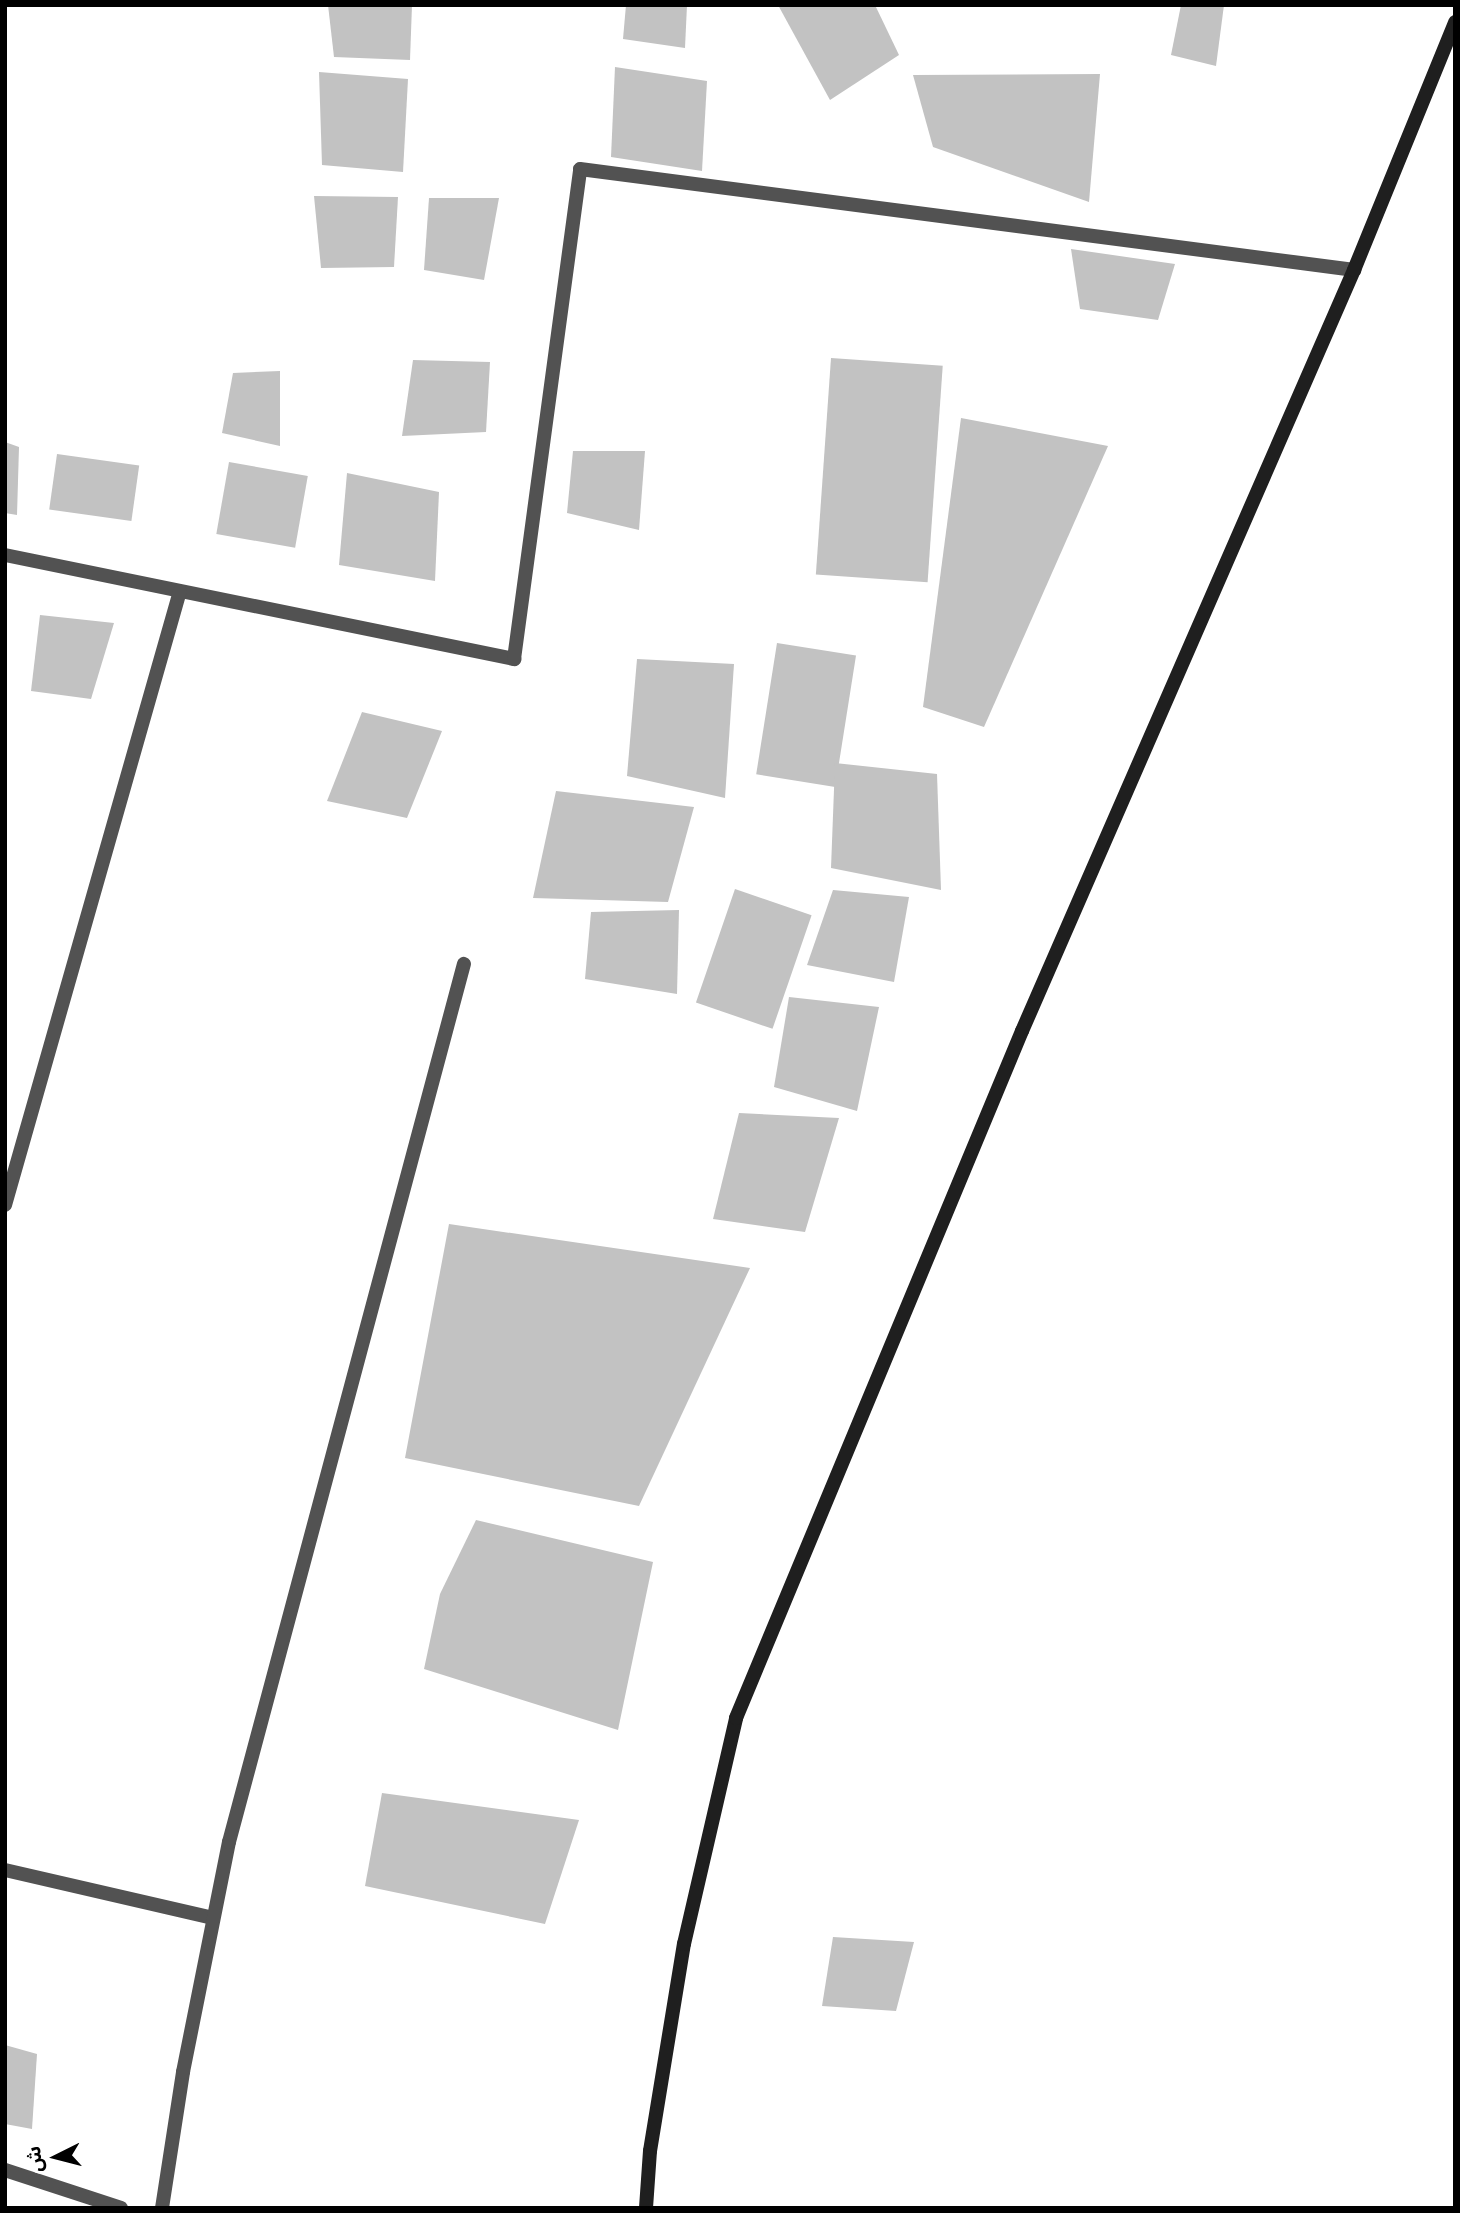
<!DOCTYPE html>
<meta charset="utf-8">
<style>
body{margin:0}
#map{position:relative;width:1460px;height:2213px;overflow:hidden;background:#fff;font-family:Inter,"Noto Sans Arabic",sans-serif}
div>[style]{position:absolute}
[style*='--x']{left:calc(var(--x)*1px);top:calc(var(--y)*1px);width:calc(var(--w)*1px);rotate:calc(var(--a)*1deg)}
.building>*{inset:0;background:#c2c2c2;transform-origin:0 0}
.street>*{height:14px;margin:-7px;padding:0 7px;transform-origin:7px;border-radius:7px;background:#525252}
.secondary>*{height:14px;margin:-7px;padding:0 7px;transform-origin:7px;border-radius:7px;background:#1f1f1f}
span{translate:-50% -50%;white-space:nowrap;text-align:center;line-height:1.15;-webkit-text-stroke:6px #fff;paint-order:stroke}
.frame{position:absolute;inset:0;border:7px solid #000;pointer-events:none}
.north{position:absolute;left:21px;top:2122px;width:70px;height:70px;-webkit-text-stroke:5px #fff;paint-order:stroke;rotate:264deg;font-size:19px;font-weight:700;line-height:28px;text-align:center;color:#000}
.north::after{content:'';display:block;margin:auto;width:24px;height:32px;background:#000;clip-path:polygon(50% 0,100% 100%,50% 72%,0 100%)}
</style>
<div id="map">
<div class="building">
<div style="clip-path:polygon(328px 5px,412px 5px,410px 60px,334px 57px)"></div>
<div style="clip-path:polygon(626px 5px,687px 5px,685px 48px,623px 39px)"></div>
<div style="clip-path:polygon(778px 5px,875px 5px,899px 55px,830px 100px)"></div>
<div style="clip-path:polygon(1181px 5px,1224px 5px,1216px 66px,1171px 55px)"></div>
<div style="clip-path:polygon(615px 67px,707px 81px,702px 171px,611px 157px)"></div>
<div style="clip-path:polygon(319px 72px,408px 79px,403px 172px,322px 165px)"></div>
<div style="clip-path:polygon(1100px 74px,1089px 202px,933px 147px,913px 75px)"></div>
<div style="clip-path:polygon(314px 196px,398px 197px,394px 267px,321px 268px)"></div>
<div style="clip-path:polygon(429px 198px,499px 198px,484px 280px,424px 270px)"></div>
<div style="clip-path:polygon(1071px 249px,1175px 264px,1158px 320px,1080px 309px)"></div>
<div style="left:831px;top:358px;width:112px;height:217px;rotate:4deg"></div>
<div style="clip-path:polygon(413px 360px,490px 362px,486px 432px,402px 436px)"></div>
<div style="clip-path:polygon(280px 371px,280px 446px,222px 433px,233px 373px)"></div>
<div style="clip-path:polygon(961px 418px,1108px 446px,984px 727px,923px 707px)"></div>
<div style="clip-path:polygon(5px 442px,19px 447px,17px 515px,5px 513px)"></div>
<div style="clip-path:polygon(573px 451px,645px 451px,639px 530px,567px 513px)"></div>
<div style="left:57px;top:454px;width:83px;height:56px;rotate:8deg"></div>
<div style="left:229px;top:462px;width:80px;height:73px;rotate:10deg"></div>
<div style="clip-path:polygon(347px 473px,439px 492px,435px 581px,339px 565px)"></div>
<div style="clip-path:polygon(40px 615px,114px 623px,91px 699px,31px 691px)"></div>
<div style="left:777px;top:643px;width:80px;height:133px;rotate:9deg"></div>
<div style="clip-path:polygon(637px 659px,734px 664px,725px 798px,627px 776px)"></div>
<div style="clip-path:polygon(362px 712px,442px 731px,407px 818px,327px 801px)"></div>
<div style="clip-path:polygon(835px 763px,937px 774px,941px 890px,831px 868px)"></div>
<div style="clip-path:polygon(556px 791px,694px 807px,668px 902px,533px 898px)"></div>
<div style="left:735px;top:889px;width:81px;height:120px;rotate:19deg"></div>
<div style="clip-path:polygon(833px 890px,909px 897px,894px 982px,807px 965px)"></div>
<div style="clip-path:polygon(679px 910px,677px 994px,585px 979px,591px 912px)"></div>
<div style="clip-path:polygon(789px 997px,879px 1007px,857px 1111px,774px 1087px)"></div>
<div style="clip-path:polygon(739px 1113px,839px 1118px,805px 1232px,713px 1219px)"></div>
<div style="clip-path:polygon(449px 1224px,750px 1268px,639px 1506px,405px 1458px)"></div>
<div style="clip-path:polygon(476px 1520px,653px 1562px,618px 1730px,424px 1669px,440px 1594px)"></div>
<div style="clip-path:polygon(382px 1793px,579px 1820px,545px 1924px,365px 1886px)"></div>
<div style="clip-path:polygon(833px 1937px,914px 1942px,896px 2011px,822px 2006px)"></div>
<div style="clip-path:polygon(5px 2045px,37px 2054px,32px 2129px,5px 2124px)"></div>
</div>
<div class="street">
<div style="--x:5;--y:555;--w:520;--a:11.55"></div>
<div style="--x:514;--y:659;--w:494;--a:-82.3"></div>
<div style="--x:580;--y:169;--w:781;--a:7.43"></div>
<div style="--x:5;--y:1205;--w:638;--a:-74.09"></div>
<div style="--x:5;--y:1870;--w:213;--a:13"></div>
<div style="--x:5;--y:2170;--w:122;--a:18.1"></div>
<div style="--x:162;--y:2208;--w:138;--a:-81.2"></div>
<div style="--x:183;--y:2072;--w:235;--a:-78.7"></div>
<div style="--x:229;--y:1842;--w:909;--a:-75.02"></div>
</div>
<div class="secondary">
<div style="--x:646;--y:2208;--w:57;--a:-86"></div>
<div style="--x:650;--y:2151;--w:210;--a:-80.7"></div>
<div style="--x:684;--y:1944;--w:232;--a:-77"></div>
<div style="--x:736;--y:1718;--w:744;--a:-67.4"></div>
<div style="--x:1022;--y:1031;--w:830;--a:-66.43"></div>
<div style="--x:1354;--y:270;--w:268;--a:-67.8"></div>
</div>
<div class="frame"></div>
<div class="north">ش</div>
</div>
